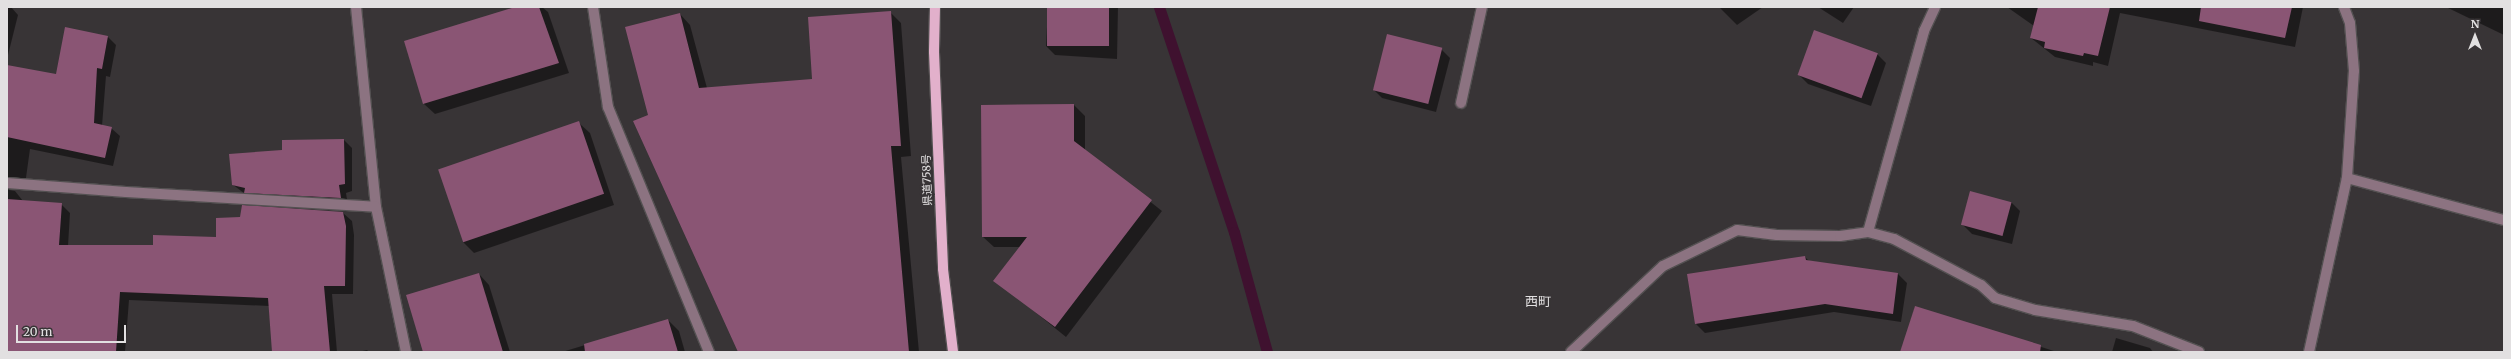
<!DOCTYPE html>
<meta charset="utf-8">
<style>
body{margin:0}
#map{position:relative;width:2511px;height:359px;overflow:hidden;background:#383436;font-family:Merriweather,"Noto Sans JP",serif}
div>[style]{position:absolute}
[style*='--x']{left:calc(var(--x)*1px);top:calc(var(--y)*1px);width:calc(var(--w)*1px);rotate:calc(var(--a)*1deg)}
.shadow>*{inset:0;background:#0007}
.stream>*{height:11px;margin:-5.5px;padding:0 5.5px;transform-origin:5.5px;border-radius:5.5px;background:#3f112f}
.building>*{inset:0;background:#8a5574;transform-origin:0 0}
.roads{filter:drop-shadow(1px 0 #535051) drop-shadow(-1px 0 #535051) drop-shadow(0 1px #535051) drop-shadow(0 -1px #535051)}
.minor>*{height:10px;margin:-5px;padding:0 5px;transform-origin:5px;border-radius:5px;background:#8c7381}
.major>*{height:10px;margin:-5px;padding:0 5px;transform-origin:5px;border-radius:5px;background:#e2b0cb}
span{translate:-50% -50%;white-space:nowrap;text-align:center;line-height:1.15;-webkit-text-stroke:4px #383436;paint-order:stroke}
.street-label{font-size:11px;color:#e2e0e1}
.quarter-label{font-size:13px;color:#e2e0e1}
.frame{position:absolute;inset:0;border:8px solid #e2e0e1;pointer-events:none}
.north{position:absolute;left:2455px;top:16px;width:40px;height:40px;-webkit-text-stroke:3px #383436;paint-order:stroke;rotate:0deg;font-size:11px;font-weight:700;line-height:16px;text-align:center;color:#e2e0e1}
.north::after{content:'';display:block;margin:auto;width:14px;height:18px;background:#e2e0e1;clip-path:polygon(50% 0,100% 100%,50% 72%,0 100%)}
.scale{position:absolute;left:16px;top:325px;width:110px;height:18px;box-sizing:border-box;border:2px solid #e2e0e1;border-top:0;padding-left:5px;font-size:12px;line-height:14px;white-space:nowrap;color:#e2e0e1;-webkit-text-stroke:3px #383436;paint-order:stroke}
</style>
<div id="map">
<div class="shadow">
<div style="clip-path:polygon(7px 7px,11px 7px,18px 15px,7px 59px)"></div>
<div style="clip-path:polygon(519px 7px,542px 7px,548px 12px,569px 73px,435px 114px,424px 104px,405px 42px)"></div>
<div style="clip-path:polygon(1048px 7px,1118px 7px,1117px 59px,1055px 55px,1046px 46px)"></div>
<div style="clip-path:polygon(1719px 7px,1763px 7px,1737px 25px)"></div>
<div style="clip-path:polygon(1818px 7px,1854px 7px,1843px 23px)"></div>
<div style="clip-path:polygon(2007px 7px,2303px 7px,2295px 47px,2120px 13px,2108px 66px,2093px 62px,2093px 66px,2055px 57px,2031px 38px,2034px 26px)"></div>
<div style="clip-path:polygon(2446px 7px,2504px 7px,2504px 35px)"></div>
<div style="clip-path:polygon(890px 12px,901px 23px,911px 156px,901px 157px,919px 352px,739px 352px,649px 116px,680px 14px,690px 25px,707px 88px,814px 80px)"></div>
<div style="clip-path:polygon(108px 37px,116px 45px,110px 77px,106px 76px,102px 126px,111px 128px,120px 136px,113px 166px,30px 149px,25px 185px,13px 185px,9px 190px,15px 191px,23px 201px,61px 204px,70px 213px,68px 246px,154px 246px,217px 238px,343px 213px,352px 221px,354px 235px,353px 294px,332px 294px,337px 352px,273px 352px,269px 306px,129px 300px,125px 352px,7px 352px,7px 66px,57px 75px)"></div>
<div style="clip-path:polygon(1441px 49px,1450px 58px,1436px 112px,1382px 98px,1373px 89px)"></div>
<div style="clip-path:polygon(1877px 54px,1886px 63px,1871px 106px,1808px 84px,1799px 75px)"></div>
<div style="clip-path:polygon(1074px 105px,1085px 116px,1085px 150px,1162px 211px,1066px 337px,995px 280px,1020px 247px,994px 247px,983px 237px)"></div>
<div style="clip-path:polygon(579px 123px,590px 133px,614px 205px,474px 253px,463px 242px)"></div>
<div style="clip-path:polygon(344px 140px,352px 148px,352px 191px,346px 193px,348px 206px,253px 200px,232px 184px)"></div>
<div style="clip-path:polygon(2011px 202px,2020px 211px,2012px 244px,1972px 234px,1963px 225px)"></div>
<div style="clip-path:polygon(1805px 257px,1809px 261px,1898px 274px,1907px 283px,1901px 322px,1834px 312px,1705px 333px,1696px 324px)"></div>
<div style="clip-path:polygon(479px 274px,489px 285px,510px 352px,424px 352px)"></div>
<div style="clip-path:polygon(1915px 307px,2057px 352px,1901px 352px)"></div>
<div style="clip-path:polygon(668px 320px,679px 331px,685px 352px,562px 352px)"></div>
<div style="clip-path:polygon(2116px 338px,2150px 348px,2153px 352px,2112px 352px)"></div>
<div style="clip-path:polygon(367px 350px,369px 352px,358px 352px)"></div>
</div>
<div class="stream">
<div style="--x:1159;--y:7;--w:237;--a:71.6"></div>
<div style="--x:1234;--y:232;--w:124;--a:74.6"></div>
</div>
<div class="building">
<div style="clip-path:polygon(515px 7px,539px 7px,559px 63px,423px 104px,404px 41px)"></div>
<div style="left:1047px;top:7px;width:62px;height:39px"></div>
<div style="clip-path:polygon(2038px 7px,2110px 7px,2098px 56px,2084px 53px,2083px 56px,2044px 48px,2045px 42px,2030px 38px)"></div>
<div style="clip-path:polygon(2201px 7px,2292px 7px,2285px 38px,2199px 21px)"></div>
<div style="clip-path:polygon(891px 11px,901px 146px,891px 146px,909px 352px,738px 352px,633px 121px,648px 115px,625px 27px,680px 13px,699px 88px,812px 79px,808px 17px)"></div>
<div style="clip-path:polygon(65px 27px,108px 36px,102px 69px,97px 68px,94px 123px,112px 127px,105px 158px,7px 137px,7px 65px,56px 74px)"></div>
<div style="left:1814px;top:30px;width:68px;height:48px;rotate:20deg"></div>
<div style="left:1387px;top:34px;width:57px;height:58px;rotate:14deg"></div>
<div style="clip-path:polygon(1074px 104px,1074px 141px,1152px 200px,1055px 327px,993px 281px,1027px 237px,982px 237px,981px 105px)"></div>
<div style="left:579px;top:121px;width:77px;height:149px;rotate:71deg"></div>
<div style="clip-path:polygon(344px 139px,345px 184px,339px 185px,341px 198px,244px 193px,245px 188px,232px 185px,229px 154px,282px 150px,282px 140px)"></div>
<div style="left:1970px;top:191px;width:43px;height:35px;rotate:15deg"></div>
<div style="clip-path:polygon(7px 199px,62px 203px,59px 245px,153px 245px,153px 235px,216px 237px,216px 218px,240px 217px,242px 205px,343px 212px,346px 226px,345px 286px,324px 286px,330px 352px,272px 352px,268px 298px,120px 292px,116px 352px,7px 352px)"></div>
<div style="clip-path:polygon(1805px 256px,1806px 260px,1898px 273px,1893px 314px,1825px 304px,1695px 324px,1687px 274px)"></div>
<div style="clip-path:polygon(479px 273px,503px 352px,423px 352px,406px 295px)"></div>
<div style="clip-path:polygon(1915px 306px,2041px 345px,2040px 352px,1900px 352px)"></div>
<div style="clip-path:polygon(668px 319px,678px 352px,585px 352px,584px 344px)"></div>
</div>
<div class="roads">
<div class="minor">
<div style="--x:356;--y:7;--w:201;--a:84.3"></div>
<div style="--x:376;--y:207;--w:148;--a:78.3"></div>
<div style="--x:593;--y:7;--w:101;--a:81.5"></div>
<div style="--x:608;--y:107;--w:265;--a:67.6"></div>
<div style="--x:1461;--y:103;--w:98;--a:-77.7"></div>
<div style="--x:2347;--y:178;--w:163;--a:15"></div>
<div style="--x:7;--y:183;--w:119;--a:4.3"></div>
<div style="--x:126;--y:192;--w:250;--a:3.4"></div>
<div style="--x:1868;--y:232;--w:209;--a:-74.4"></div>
<div style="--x:1924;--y:31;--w:26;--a:-65"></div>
<div style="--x:1571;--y:352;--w:126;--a:-43.1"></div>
<div style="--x:1663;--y:266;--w:82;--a:-25.9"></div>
<div style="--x:1737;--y:230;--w:40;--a:7.1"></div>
<div style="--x:1777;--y:235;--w:63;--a:0.9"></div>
<div style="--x:1840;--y:236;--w:28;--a:-8"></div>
<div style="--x:1868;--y:232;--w:27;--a:15"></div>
<div style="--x:1894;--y:239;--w:98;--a:27.9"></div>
<div style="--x:1981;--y:285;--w:19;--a:43"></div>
<div style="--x:1995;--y:298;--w:42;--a:16.7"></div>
<div style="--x:2035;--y:310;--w:99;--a:9.3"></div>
<div style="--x:2133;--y:326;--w:71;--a:21.5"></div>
<div style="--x:2309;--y:352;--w:178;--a:-77.7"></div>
<div style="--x:2347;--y:178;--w:107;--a:-86.3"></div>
<div style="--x:2354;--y:71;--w:48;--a:-94.8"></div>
<div style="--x:2350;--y:23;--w:17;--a:-111"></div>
</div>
<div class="major">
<div style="--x:935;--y:7;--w:45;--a:91.3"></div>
<div style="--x:934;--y:52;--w:217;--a:87.6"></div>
<div style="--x:943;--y:269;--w:84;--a:83.1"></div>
</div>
</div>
<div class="street-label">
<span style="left:927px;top:180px;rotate:-92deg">県道758号</span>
</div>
<div class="quarter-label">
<span style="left:1538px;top:302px">西町</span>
</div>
<div class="frame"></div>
<div class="north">N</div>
<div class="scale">20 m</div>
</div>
